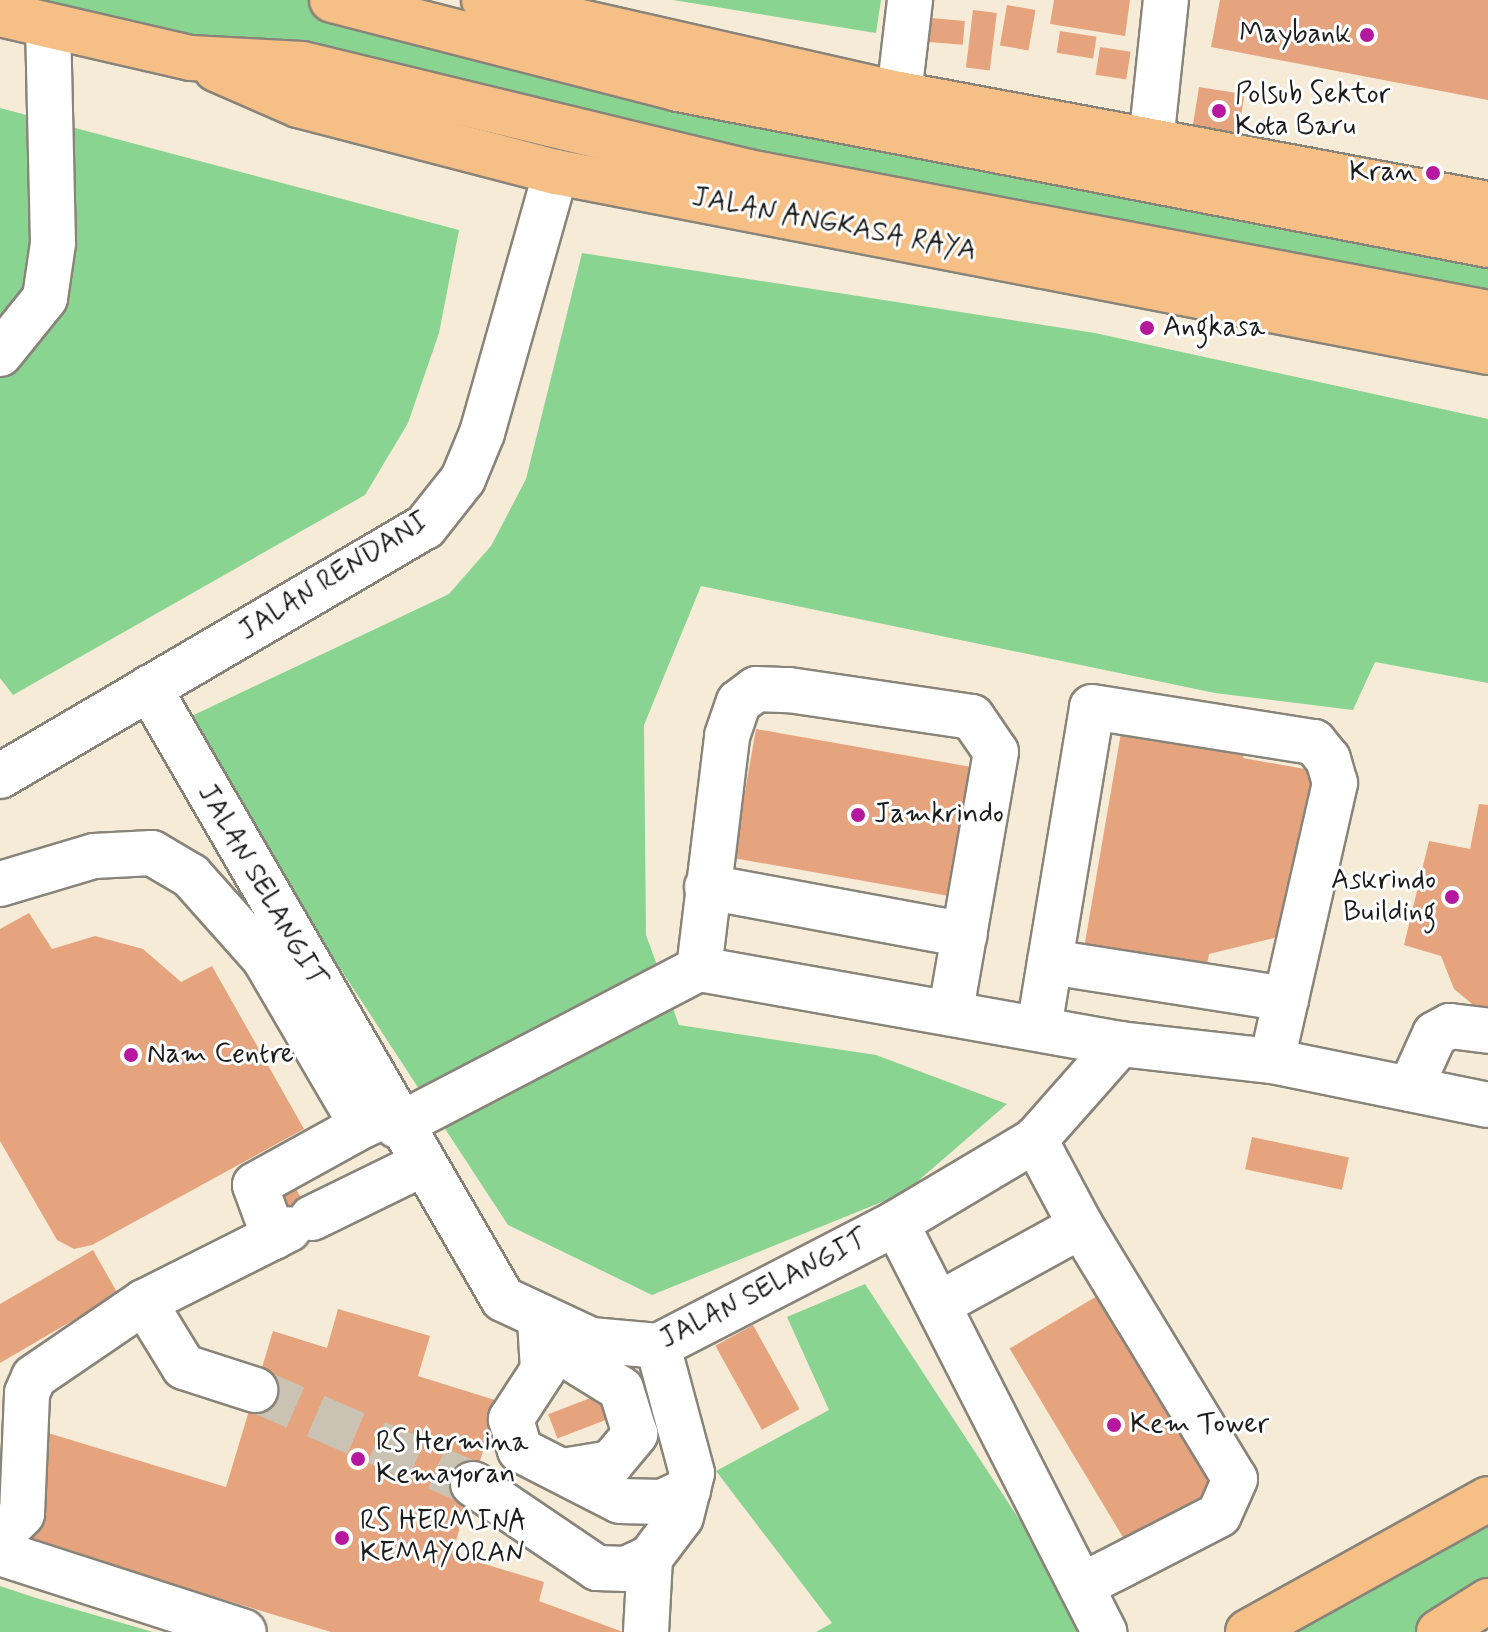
<!DOCTYPE html>
<style>
body{margin:0}
#map{position:relative;width:1488px;height:1632px;overflow:hidden;background:#f6ebd7;font-family:Mynerve,sans-serif}
div>[style]{position:absolute}
[style*='--x']{left:calc(var(--x)*1px);top:calc(var(--y)*1px);width:calc(var(--w)*1px);rotate:calc(var(--a)*1deg)}
.green>*{inset:0;background:#89d491}
.building>*{inset:0;background:#e5a47e;transform-origin:0 0}
.minor-tunnel>*{height:44px;margin-top:-22px;transform-origin:0;background:repeating-linear-gradient(90deg,#cac2b2 0 44px,transparent 0 66px)}
.roads{filter:drop-shadow(2px 0 #89847a) drop-shadow(-2px 0 #89847a) drop-shadow(0 2px #89847a) drop-shadow(0 -2px #89847a)}
.minor>*{height:44px;margin:-22px;padding:0 22px;transform-origin:22px;border-radius:22px;background:#fff}
.major>*{height:44px;margin:-22px;padding:0 22px;transform-origin:22px;border-radius:22px;background:#f5bf86}
.dots>*{width:22px;height:22px;translate:-50% -50%;box-sizing:border-box;border:4px solid #fff;border-radius:50%}
span{translate:-50% -50%;white-space:nowrap;text-align:center;line-height:1.15;-webkit-text-stroke:6px #fff;paint-order:stroke}
.poi-label{font-size:28px;color:#1c1c1c}
.right{translate:-100% -50%;text-align:right}
.left{translate:0 -50%;text-align:left}
.street-label{font-size:28px;color:#1c1c1c}
</style>
<div id="map">
<div class="green">
<div style="clip-path:polygon(0 0,329px 0,1488px 245px,1488px 313px)"></div>
<div style="clip-path:polygon(673px 0,881px 0,876px 33px)"></div>
<div style="clip-path:polygon(0 108px,459px 230px,439px 333px,408px 423px,365px 495px,13px 695px,0 678px)"></div>
<div style="clip-path:polygon(582px 253px,1095px 333px,1488px 419px,1488px 683px,1375px 662px,1353px 710px,1215px 693px,701px 586px,644px 725px,646px 935px,679px 1025px,876px 1055px,1007px 1104px,904px 1193px,652px 1295px,508px 1225px,179px 722px,449px 594px,491px 546px,526px 479px)"></div>
<div style="clip-path:polygon(865px 1284px,1093px 1632px,816px 1632px,832px 1623px,716px 1471px,829px 1410px,787px 1317px)"></div>
<div style="clip-path:polygon(1488px 1499px,1488px 1608px,1453px 1632px,1248px 1632px)"></div>
<div style="clip-path:polygon(0 1586px,36px 1598px,153px 1632px,0 1632px)"></div>
</div>
<div class="building">
<div style="clip-path:polygon(1054px 0,1130px 0,1125px 36px,1050px 24px)"></div>
<div style="clip-path:polygon(1220px 0,1488px 0,1488px 100px,1211px 47px)"></div>
<div style="left:1007px;top:5px;width:29px;height:41px;rotate:10deg"></div>
<div style="left:973px;top:10px;width:24px;height:58px;rotate:7deg"></div>
<div style="left:931px;top:18px;width:34px;height:24px;rotate:5deg"></div>
<div style="left:1060px;top:31px;width:37px;height:22px;rotate:9deg"></div>
<div style="left:1100px;top:47px;width:31px;height:28px;rotate:9deg"></div>
<div style="left:1199px;top:87px;width:46px;height:40px;rotate:9deg"></div>
<div style="clip-path:polygon(1122px 727px,1244px 749px,1243px 758px,1305px 769px,1320px 794px,1292px 916px,1274px 938px,1209px 954px,1204px 982px,1082px 960px)"></div>
<div style="left:756px;top:729px;width:232px;height:131px;rotate:10deg"></div>
<div style="clip-path:polygon(1479px 804px,1488px 805px,1488px 1017px,1454px 989px,1441px 956px,1404px 945px,1429px 841px,1470px 849px)"></div>
<div style="clip-path:polygon(29px 913px,52px 949px,95px 936px,143px 949px,181px 982px,212px 966px,304px 1129px,92px 1245px,74px 1249px,57px 1240px,0 1141px,0 929px)"></div>
<div style="left:1252px;top:1137px;width:99px;height:33px;rotate:12deg"></div>
<div style="clip-path:polygon(293px 1183px,316px 1226px,269px 1198px)"></div>
<div style="clip-path:polygon(93px 1250px,118px 1294px,0 1363px,0 1304px)"></div>
<div style="left:1097px;top:1296px;width:240px;height:102px;rotate:59deg"></div>
<div style="clip-path:polygon(338px 1309px,430px 1336px,418px 1376px,498px 1401px,452px 1554px,544px 1582px,539px 1601px,623px 1632px,331px 1632px,17px 1537px,48px 1433px,226px 1487px,273px 1331px,327px 1348px)"></div>
<div style="left:753px;top:1325px;width:96px;height:43px;rotate:61deg"></div>
<div style="left:606px;top:1392px;width:26px;height:62px;rotate:69deg"></div>
</div>
<div class="minor-tunnel">
<div style="--x:255;--y:1390;--w:237;--a:23.3"></div>
</div>
<div class="roads">
<div class="minor">
<div style="--x:899;--y:94;--w:95;--a:-83.3"></div>
<div style="--x:1151;--y:142;--w:143;--a:-84"></div>
<div style="--x:0;--y:354;--w:72;--a:-51.2"></div>
<div style="--x:45;--y:298;--w:56;--a:-81.7"></div>
<div style="--x:53;--y:243;--w:217;--a:-91.3"></div>
<div style="--x:149;--y:688;--w:706;--a:59.91"></div>
<div style="--x:503;--y:1299;--w:97;--a:25"></div>
<div style="--x:591;--y:1340;--w:67;--a:5.1"></div>
<div style="--x:658;--y:1346;--w:268;--a:-27.3"></div>
<div style="--x:896;--y:1223;--w:162;--a:-30.8"></div>
<div style="--x:1035;--y:1140;--w:128;--a:-48.5"></div>
<div style="--x:0;--y:776;--w:493;--a:-30.4"></div>
<div style="--x:425;--y:527;--w:61;--a:-51.6"></div>
<div style="--x:463;--y:479;--w:50;--a:-67.6"></div>
<div style="--x:482;--y:433;--w:271;--a:-74.2"></div>
<div style="--x:0;--y:884;--w:98;--a:-16.6"></div>
<div style="--x:94;--y:856;--w:58;--a:-3"></div>
<div style="--x:152;--y:853;--w:45;--a:30.5"></div>
<div style="--x:191;--y:876;--w:110;--a:48.3"></div>
<div style="--x:264;--y:958;--w:194;--a:59.7"></div>
<div style="--x:362;--y:1126;--w:31;--a:-25"></div>
<div style="--x:707;--y:887;--w:262;--a:10.5"></div>
<div style="--x:1050;--y:962;--w:239;--a:8.9"></div>
<div style="--x:699;--y:969;--w:235;--a:-83.1"></div>
<div style="--x:727;--y:736;--w:36;--a:-71"></div>
<div style="--x:739;--y:702;--w:21;--a:-37"></div>
<div style="--x:756;--y:689;--w:33;--a:2"></div>
<div style="--x:789;--y:690;--w:185;--a:8.4"></div>
<div style="--x:972;--y:717;--w:42;--a:55.6"></div>
<div style="--x:996;--y:752;--w:262;--a:99.9"></div>
<div style="--x:1039;--y:1028;--w:325;--a:-80.6"></div>
<div style="--x:1092;--y:707;--w:225;--a:9"></div>
<div style="--x:1314;--y:742;--w:22;--a:51"></div>
<div style="--x:1328;--y:759;--w:25;--a:74"></div>
<div style="--x:1335;--y:783;--w:285;--a:102.8"></div>
<div style="--x:1410;--y:1089;--w:60;--a:-65.6"></div>
<div style="--x:1435;--y:1034;--w:17;--a:-28"></div>
<div style="--x:1450;--y:1026;--w:38;--a:7"></div>
<div style="--x:397;--y:1126;--w:340;--a:-27.5"></div>
<div style="--x:699;--y:969;--w:428;--a:10.1"></div>
<div style="--x:1120;--y:1044;--w:153;--a:6.4"></div>
<div style="--x:1272;--y:1061;--w:220;--a:11.5"></div>
<div style="--x:312;--y:1218;--w:123;--a:-26.1"></div>
<div style="--x:896;--y:1223;--w:459;--a:63"></div>
<div style="--x:1081;--y:1226;--w:296;--a:58.7"></div>
<div style="--x:1235;--y:1479;--w:39;--a:114"></div>
<div style="--x:1219;--y:1515;--w:155;--a:152.8"></div>
<div style="--x:274;--y:1237;--w:55;--a:-110.1"></div>
<div style="--x:255;--y:1185;--w:122;--a:-28.9"></div>
<div style="--x:144;--y:1302;--w:76;--a:58.4"></div>
<div style="--x:184;--y:1367;--w:75;--a:17.9"></div>
<div style="--x:939;--y:1304;--w:162;--a:-28.8"></div>
<div style="--x:1081;--y:1226;--w:98;--a:-118.1"></div>
<div style="--x:540;--y:1320;--w:50;--a:86.6"></div>
<div style="--x:543;--y:1370;--w:59;--a:123.1"></div>
<div style="--x:511;--y:1419;--w:32;--a:74"></div>
<div style="--x:520;--y:1450;--w:112;--a:27"></div>
<div style="--x:620;--y:1501;--w:42;--a:1.4"></div>
<div style="--x:662;--y:1502;--w:29;--a:-25"></div>
<div style="--x:563;--y:1471;--w:49;--a:-9.5"></div>
<div style="--x:611;--y:1463;--w:38;--a:-50"></div>
<div style="--x:635;--y:1434;--w:47;--a:-107.3"></div>
<div style="--x:621;--y:1389;--w:61;--a:-148.4"></div>
<div style="--x:569;--y:1357;--w:27;--a:-103"></div>
<div style="--x:473;--y:1484;--w:150;--a:34.1"></div>
<div style="--x:597;--y:1568;--w:29;--a:2"></div>
<div style="--x:626;--y:1569;--w:26;--a:-25"></div>
<div style="--x:650;--y:1558;--w:51;--a:-52.9"></div>
<div style="--x:681;--y:1517;--w:45;--a:-76"></div>
<div style="--x:692;--y:1473;--w:131;--a:-105"></div>
<div style="--x:0;--y:1536;--w:31;--a:-45"></div>
<div style="--x:22;--y:1514;--w:121;--a:-87.6"></div>
<div style="--x:27;--y:1393;--w:17;--a:-66"></div>
<div style="--x:34;--y:1377;--w:133;--a:-34.3"></div>
<div style="--x:144;--y:1302;--w:162;--a:-26.7"></div>
<div style="--x:0;--y:1553;--w:256;--a:17.9"></div>
<div style="--x:646;--y:1632;--w:74;--a:-86.9"></div>
</div>
<div class="major">
<div style="--x:332;--y:0;--w:357;--a:14.4"></div>
<div style="--x:678;--y:89;--w:825;--a:10.9"></div>
<div style="--x:484;--y:0;--w:426;--a:12.8"></div>
<div style="--x:899;--y:94;--w:599;--a:10.58"></div>
<div style="--x:0;--y:14;--w:196;--a:13"></div>
<div style="--x:191;--y:58;--w:111;--a:3.1"></div>
<div style="--x:302;--y:64;--w:460;--a:13.6"></div>
<div style="--x:749;--y:172;--w:752;--a:10.8"></div>
<div style="--x:216;--y:69;--w:90;--a:23.7"></div>
<div style="--x:298;--y:105;--w:267;--a:14.6"></div>
<div style="--x:556;--y:172;--w:949;--a:10.93"></div>
<div style="--x:1248;--y:1632;--w:274;--a:-29"></div>
<div style="--x:1439;--y:1632;--w:58;--a:-32.3"></div>
</div>
</div>
<div class="dots">
<div style="left:1367px;top:35px;background:#b5179e"></div>
<div style="left:1219px;top:111px;background:#b5179e"></div>
<div style="left:1433px;top:173px;background:#b5179e"></div>
<div style="left:1147px;top:328px;background:#b5179e"></div>
<div style="left:858px;top:815px;background:#b5179e"></div>
<div style="left:1452px;top:897px;background:#b5179e"></div>
<div style="left:131px;top:1055px;background:#b5179e"></div>
<div style="left:1114px;top:1425px;background:#b5179e"></div>
<div style="left:358px;top:1459px;background:#b5179e"></div>
<div style="left:342px;top:1538px;background:#b5179e"></div>
</div>
<div class="poi-label">
<span class="right" style="left:1351px;top:35px">Maybank</span>
<span class="left" style="left:1235px;top:111px">Polsub Sektor<br>Kota Baru</span>
<span class="right" style="left:1417px;top:173px">Kran</span>
<span class="left" style="left:1163px;top:328px">Angkasa</span>
<span class="left" style="left:874px;top:815px">Jamkrindo</span>
<span class="right" style="left:1436px;top:897px">Askrindo<br>Building</span>
<span class="left" style="left:147px;top:1055px">Nam Centre</span>
<span class="left" style="left:1130px;top:1425px">Kem Tower</span>
<span class="left" style="left:376px;top:1459px">RS Hermina<br>Kemayoran</span>
<span class="left" style="left:360px;top:1538px">RS HERMINA<br>KEMAYORAN</span>
</div>
<div class="street-label">
<span style="left:834px;top:225px;rotate:11deg">JALAN ANGKASA RAYA</span>
<span style="left:334px;top:577px;rotate:-32deg">JALAN RENDANI</span>
<span style="left:261px;top:886px;rotate:60deg">JALAN SELANGIT</span>
<span style="left:764px;top:1290px;rotate:-27deg">JALAN SELANGIT</span>
</div>
</div>
